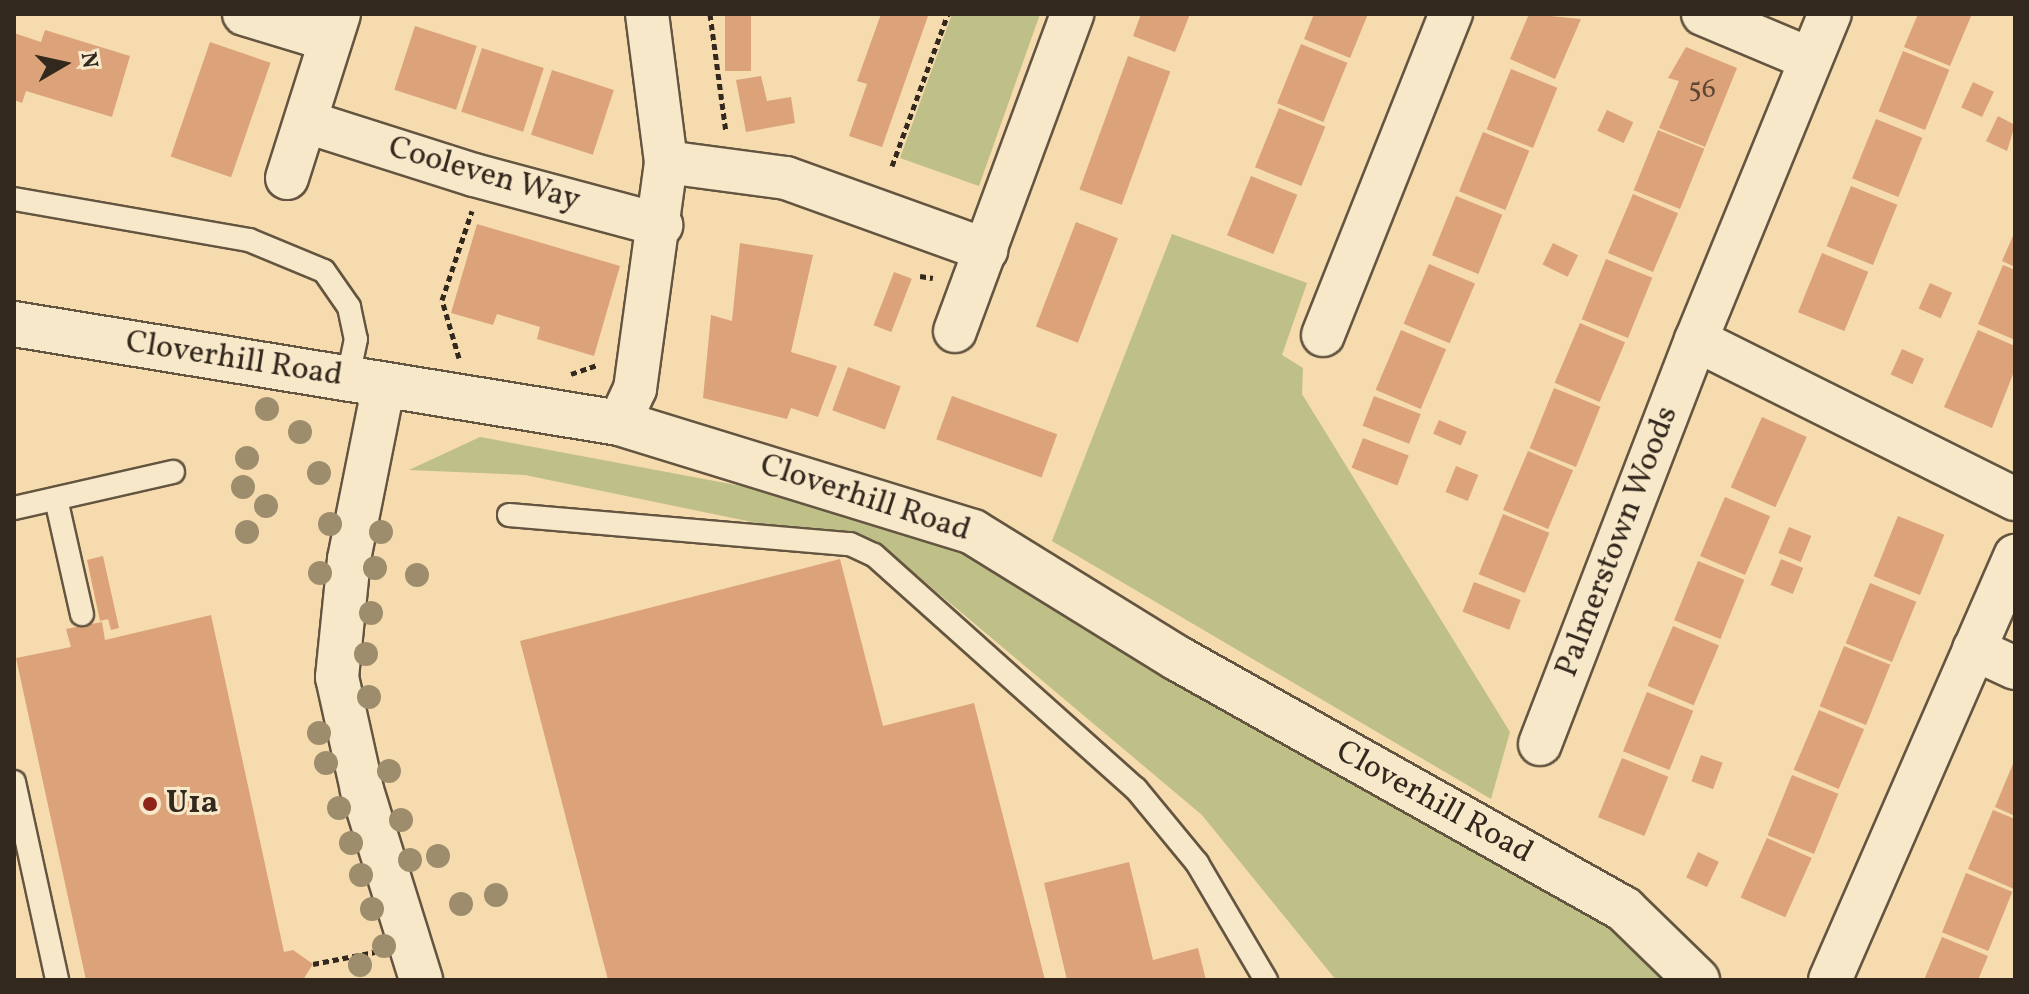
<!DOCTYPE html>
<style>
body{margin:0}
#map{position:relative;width:2029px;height:994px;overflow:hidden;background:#f5dbad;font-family:Vollkorn,serif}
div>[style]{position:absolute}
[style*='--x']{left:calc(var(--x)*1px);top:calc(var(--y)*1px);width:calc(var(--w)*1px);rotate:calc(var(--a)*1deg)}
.green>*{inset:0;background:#bfbf88}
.building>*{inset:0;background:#dca37a;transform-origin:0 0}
.path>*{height:5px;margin-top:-2.5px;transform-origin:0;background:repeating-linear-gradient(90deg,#33281d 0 6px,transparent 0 10px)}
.roads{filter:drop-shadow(2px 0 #645541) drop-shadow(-2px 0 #645541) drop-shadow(0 2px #645541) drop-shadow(0 -2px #645541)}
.lane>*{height:22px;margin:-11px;padding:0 11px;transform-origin:11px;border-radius:11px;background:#f8e8ca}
.street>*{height:42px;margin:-21px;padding:0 21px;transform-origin:21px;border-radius:21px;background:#f8e8ca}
.secondary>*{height:44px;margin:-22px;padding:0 22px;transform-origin:22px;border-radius:22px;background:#f8e8ca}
.trees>*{width:24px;height:24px;margin:-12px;border-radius:50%;background:#9e8d6d}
.dots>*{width:22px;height:22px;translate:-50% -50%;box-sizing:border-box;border:4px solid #f8e8ca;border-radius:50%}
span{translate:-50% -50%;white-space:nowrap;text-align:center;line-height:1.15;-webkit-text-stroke:6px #f8e8ca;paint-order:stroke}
.number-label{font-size:28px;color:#5d4734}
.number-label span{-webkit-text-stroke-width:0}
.street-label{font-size:32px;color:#33281d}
.poi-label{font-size:32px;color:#33281d;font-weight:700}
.left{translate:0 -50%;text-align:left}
.frame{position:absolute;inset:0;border:16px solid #33281d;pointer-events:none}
.north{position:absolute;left:24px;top:24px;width:80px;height:80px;-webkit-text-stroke:6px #f8e8ca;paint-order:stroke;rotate:81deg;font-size:22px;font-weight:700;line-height:32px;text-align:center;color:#33281d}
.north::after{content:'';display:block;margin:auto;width:28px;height:36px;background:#33281d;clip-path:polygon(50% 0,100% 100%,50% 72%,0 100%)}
</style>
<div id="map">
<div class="green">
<div style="clip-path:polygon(952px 14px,1040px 14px,979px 186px,900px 158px)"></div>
<div style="clip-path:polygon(1172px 234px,1307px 283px,1282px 355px,1303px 368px,1302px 394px,1510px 732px,1491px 799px,1052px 541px)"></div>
<div style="clip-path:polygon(480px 437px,795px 496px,975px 559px,1614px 929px,1664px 980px,1336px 980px,1202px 815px,887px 550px,525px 475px,409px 470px)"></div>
</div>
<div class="building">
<div style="left:725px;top:14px;width:26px;height:57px"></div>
<div style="clip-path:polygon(881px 14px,928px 16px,882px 147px,849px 136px,867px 84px,857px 81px)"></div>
<div style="clip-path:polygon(1141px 14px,1190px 14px,1175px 52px,1133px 36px)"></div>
<div style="clip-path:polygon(1314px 14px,1368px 14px,1350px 58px,1304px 39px)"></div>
<div style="clip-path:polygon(1529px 14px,1581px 19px,1555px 79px,1510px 59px)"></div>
<div style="clip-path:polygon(1918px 14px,1972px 14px,1950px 66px,1904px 47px)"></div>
<div style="left:415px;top:26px;width:65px;height:67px;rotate:18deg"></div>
<div style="clip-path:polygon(45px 30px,130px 56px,112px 117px,26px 91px,22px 103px,14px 100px,14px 33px,41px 42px)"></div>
<div style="left:210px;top:42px;width:64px;height:121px;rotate:19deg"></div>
<div style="left:1301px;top:44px;width:50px;height:64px;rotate:22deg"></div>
<div style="clip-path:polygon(1686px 47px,1737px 68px,1705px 147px,1659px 128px,1679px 81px,1668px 78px)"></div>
<div style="left:482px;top:48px;width:65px;height:67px;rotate:18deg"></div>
<div style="left:1903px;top:51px;width:50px;height:65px;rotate:22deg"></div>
<div style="left:1128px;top:56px;width:45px;height:142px;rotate:20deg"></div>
<div style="left:1511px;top:69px;width:50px;height:65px;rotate:22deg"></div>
<div style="left:552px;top:70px;width:65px;height:68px;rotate:18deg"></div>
<div style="clip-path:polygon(761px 76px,767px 101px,791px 97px,795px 123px,746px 132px,736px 80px)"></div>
<div style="left:1973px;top:82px;width:23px;height:28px;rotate:25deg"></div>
<div style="left:1279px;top:108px;width:50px;height:64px;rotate:22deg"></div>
<div style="left:1607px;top:110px;width:29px;height:23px;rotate:25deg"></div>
<div style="clip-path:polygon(1998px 116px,2015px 125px,2007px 151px,1986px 141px)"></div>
<div style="left:1876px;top:119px;width:50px;height:64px;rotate:22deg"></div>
<div style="left:1658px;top:130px;width:50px;height:65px;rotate:22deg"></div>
<div style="left:1483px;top:132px;width:50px;height:64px;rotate:22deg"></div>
<div style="left:1251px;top:176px;width:50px;height:64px;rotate:22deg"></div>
<div style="left:1851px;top:186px;width:50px;height:65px;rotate:22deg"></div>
<div style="left:1633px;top:194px;width:49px;height:64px;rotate:23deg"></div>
<div style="left:1456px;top:196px;width:50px;height:64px;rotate:22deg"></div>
<div style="left:1076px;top:222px;width:45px;height:112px;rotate:21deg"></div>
<div style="clip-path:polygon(477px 224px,620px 266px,594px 356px,537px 339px,540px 327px,497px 314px,493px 325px,451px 313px)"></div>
<div style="clip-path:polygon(2015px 231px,2015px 267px,2002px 261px)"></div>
<div style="clip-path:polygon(740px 243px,813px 255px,791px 352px,837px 366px,818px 417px,791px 408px,787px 419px,703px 398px,711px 315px,732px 321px)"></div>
<div style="left:1553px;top:243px;width:28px;height:24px;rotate:26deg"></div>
<div style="left:1822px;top:253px;width:50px;height:64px;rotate:22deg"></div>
<div style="left:1606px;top:259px;width:50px;height:65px;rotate:22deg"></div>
<div style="left:1429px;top:264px;width:50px;height:65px;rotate:23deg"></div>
<div style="clip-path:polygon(2003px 265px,2015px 270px,2015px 340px,1978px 324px)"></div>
<div style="left:894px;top:272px;width:19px;height:57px;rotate:21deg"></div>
<div style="left:1930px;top:283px;width:24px;height:28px;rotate:24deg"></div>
<div style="left:1580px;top:323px;width:49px;height:65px;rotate:23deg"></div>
<div style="left:1401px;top:330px;width:49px;height:65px;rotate:23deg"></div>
<div style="clip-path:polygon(1978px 330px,2015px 346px,2015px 369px,1992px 428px,1944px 407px)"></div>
<div style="left:1902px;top:349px;width:24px;height:28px;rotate:24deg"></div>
<div style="left:848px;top:367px;width:56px;height:46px;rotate:20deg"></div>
<div style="left:1554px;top:388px;width:50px;height:65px;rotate:22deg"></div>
<div style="left:952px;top:396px;width:112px;height:46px;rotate:20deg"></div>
<div style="left:1374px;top:396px;width:50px;height:32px;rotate:21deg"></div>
<div style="left:1762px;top:417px;width:49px;height:77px;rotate:24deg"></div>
<div style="left:1439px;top:420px;width:30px;height:15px;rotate:23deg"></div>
<div style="left:1363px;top:438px;width:49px;height:32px;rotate:21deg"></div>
<div style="left:1528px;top:451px;width:49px;height:64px;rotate:23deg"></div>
<div style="left:1456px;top:466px;width:24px;height:28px;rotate:22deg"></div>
<div style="left:1725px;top:497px;width:49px;height:64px;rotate:23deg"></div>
<div style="left:1503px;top:514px;width:50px;height:65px;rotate:22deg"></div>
<div style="left:1898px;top:516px;width:50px;height:65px;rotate:22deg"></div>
<div style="left:1789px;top:527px;width:24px;height:28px;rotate:22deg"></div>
<div style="clip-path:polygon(103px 556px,119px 628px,111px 630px,108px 619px,100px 621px,87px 560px)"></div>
<div style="clip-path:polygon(840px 559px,883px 726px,974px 703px,1045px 980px,608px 980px,520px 641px)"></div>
<div style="left:1781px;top:559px;width:24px;height:28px;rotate:22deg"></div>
<div style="left:1698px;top:561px;width:50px;height:64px;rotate:22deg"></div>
<div style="left:1474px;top:582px;width:50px;height:32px;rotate:21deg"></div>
<div style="left:1870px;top:583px;width:50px;height:65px;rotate:22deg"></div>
<div style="clip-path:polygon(211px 615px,284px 952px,293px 950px,313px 964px,303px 980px,86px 980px,16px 658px,71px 647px,66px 629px,102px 622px,105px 640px)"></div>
<div style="left:1673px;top:626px;width:50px;height:65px;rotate:23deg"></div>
<div style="left:1844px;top:646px;width:50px;height:65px;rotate:22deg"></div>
<div style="left:1647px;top:692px;width:50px;height:64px;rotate:22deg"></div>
<div style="left:1819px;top:710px;width:49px;height:65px;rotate:23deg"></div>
<div style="left:1701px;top:755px;width:23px;height:28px;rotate:20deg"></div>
<div style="left:1622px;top:758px;width:50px;height:64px;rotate:22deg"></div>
<div style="clip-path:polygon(2015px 759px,2015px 816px,1995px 807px)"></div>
<div style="left:1792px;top:775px;width:50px;height:65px;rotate:22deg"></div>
<div style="clip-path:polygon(1993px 810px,2015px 819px,2014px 889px,1968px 869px)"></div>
<div style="left:1767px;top:838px;width:49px;height:65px;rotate:24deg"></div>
<div style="left:1698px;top:852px;width:23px;height:28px;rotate:25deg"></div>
<div style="clip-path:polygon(1129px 862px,1153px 960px,1198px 948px,1206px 980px,1067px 980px,1044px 883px)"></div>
<div style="left:1966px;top:873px;width:50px;height:64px;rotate:22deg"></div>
<div style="clip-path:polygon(1942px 937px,1988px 956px,1978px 980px,1924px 980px)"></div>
</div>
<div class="path">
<div style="--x:710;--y:14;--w:119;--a:82.3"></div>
<div style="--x:892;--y:166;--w:162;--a:-69.8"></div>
<div style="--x:920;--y:276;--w:13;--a:9"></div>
<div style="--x:459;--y:358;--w:60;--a:-106.3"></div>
<div style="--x:442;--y:300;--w:94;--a:-71.4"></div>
<div style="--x:571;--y:374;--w:28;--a:-19"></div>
<div style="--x:313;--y:964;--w:63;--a:-11"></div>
</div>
<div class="roads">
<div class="lane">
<div style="--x:14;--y:199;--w:239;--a:9.9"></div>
<div style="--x:249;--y:240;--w:81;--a:22.5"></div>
<div style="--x:324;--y:271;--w:44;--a:55.2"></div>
<div style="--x:349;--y:307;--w:33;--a:78"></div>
<div style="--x:356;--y:339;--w:39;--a:102"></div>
<div style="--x:56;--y:499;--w:118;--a:77.3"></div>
<div style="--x:14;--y:508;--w:163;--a:-12.8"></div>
<div style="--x:509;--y:515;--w:342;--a:4.9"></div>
<div style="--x:850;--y:544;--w:26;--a:25"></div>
<div style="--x:874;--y:555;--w:351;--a:41.8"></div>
<div style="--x:1136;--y:789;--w:96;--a:50.5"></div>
<div style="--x:1197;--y:863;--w:136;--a:59.5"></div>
<div style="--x:14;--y:782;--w:203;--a:77.7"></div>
</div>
<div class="street">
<div style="--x:244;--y:14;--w:90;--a:16.8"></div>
<div style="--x:1703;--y:14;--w:116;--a:22.8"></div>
<div style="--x:307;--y:122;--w:175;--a:17.6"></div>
<div style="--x:474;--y:175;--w:194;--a:15"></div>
<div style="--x:666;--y:162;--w:121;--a:7.6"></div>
<div style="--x:786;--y:178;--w:213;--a:19.8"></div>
<div style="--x:287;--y:178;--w:172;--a:-72.4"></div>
<div style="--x:955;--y:331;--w:338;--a:-69.7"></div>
<div style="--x:1323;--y:335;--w:346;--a:-68.3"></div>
<div style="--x:1696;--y:340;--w:356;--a:26.5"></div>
<div style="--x:384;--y:384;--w:178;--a:101.3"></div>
<div style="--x:349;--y:559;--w:119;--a:95.8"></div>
<div style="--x:337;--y:677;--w:116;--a:77.5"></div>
<div style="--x:362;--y:790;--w:199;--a:72.7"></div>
<div style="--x:619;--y:423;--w:38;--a:-65"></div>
<div style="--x:635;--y:389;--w:229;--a:-82.2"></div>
<div style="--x:666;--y:162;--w:149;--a:-97.3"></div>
<div style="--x:1974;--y:649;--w:45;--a:24.9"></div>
<div style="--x:1540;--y:744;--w:433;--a:-68.9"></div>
<div style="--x:1696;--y:340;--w:352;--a:-67.7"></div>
<div style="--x:1830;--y:980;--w:463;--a:-66.4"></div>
</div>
<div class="secondary">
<div style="--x:14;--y:324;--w:613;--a:9.29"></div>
<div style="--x:619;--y:423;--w:370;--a:17.1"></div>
<div style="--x:973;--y:532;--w:240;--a:31.7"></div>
<div style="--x:1177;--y:658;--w:513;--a:29.32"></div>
<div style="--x:1624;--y:909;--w:102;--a:44.2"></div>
</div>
</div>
<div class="trees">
<div style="left:267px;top:409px"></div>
<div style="left:300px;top:432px"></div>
<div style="left:247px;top:458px"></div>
<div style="left:319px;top:473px"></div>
<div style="left:243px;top:487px"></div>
<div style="left:266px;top:506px"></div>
<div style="left:330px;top:524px"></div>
<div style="left:247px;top:532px"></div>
<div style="left:381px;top:532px"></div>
<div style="left:375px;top:568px"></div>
<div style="left:320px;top:573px"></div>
<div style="left:417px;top:575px"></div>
<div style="left:371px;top:613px"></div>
<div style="left:366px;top:654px"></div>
<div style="left:369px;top:697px"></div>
<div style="left:319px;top:733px"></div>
<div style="left:326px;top:763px"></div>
<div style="left:389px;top:771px"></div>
<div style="left:339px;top:808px"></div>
<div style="left:401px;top:820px"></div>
<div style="left:351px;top:843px"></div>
<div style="left:438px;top:856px"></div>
<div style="left:410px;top:860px"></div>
<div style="left:361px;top:875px"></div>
<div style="left:496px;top:895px"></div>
<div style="left:461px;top:904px"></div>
<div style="left:372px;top:909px"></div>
<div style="left:384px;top:946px"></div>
<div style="left:360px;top:965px"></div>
</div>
<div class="dots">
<div style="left:150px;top:804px;background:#8f2418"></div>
</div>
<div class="number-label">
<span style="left:1702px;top:90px">56</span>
</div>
<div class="street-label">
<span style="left:484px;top:175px;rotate:16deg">Cooleven Way</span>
<span style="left:234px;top:360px;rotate:9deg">Cloverhill Road</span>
<span style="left:865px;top:499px;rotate:18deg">Cloverhill Road</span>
<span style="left:1618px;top:542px;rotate:-69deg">Palmerstown Woods</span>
<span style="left:1434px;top:803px;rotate:29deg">Cloverhill Road</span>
</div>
<div class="poi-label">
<span class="left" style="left:166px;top:804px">U1a</span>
</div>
<div class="frame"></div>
<div class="north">N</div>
</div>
